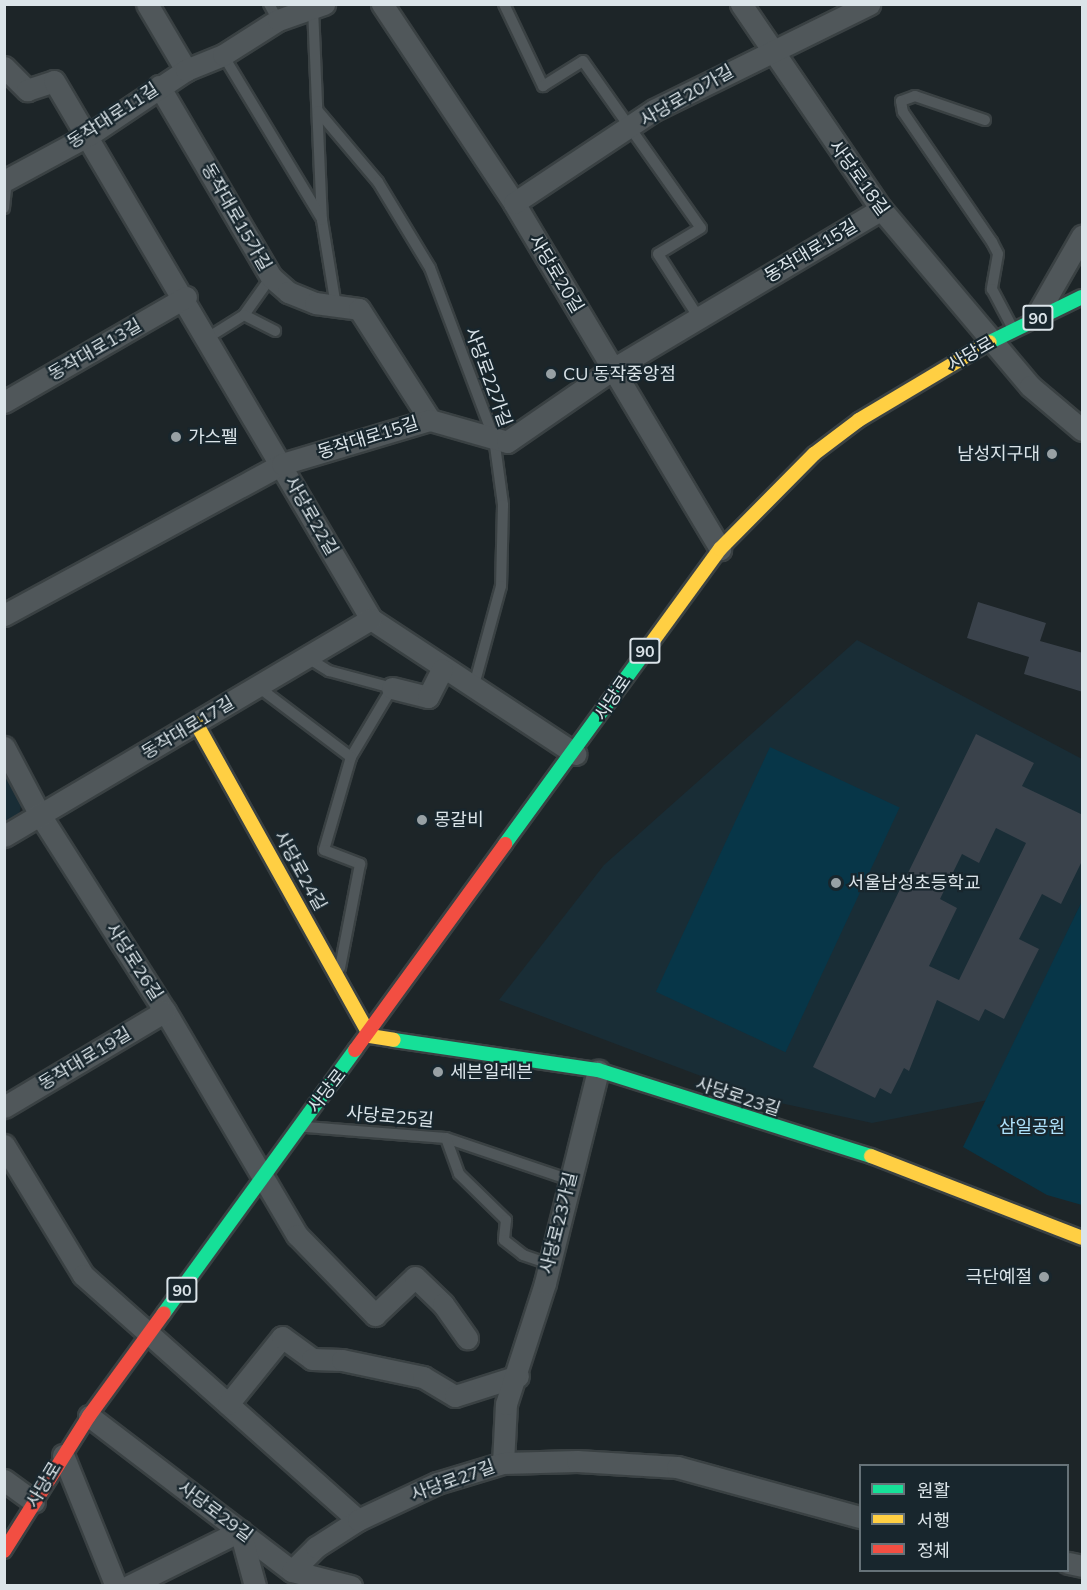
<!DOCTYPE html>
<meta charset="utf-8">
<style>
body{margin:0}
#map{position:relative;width:1087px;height:1590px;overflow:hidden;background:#1d2528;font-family:Mulish,"Noto Sans KR",sans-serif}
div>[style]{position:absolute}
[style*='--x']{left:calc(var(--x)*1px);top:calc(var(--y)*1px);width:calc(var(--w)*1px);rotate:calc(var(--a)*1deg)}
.built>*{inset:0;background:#192d36}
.green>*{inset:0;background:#073648;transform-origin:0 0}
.building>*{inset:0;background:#3a424b}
.roads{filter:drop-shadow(2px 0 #3a4143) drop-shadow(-2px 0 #3a4143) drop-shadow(0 2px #3a4143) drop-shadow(0 -2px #3a4143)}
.lane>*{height:10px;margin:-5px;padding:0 5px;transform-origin:5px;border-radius:5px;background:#50575a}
.street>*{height:21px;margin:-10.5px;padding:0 10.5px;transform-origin:10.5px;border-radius:10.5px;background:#50575a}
.fast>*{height:14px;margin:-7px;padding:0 7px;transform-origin:7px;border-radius:7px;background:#16e098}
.slow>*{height:14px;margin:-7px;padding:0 7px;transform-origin:7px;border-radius:7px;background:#ffcf43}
.jam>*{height:14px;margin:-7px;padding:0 7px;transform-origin:7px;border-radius:7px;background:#f24e42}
.dots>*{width:16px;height:16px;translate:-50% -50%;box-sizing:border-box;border:3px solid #18262d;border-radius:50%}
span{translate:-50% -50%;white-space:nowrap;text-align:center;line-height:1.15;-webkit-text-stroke:4.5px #18262d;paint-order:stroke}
.shield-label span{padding:2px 4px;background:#18262d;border:2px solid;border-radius:4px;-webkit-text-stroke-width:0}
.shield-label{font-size:16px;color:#dbe4e9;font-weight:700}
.street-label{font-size:18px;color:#dbe4e9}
.poi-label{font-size:18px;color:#dbe4e9}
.left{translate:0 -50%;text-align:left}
.right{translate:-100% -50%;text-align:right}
.park-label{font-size:18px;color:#afe3fd}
.frame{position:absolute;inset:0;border:6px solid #dbe4e9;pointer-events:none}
.legend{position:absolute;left:859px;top:1464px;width:210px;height:108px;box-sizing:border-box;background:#18262d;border:2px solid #667278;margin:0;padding:8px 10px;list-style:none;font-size:18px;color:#dbe4e9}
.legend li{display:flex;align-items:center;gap:12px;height:30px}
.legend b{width:30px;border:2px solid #667278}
</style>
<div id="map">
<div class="built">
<div style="clip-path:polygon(857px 640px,1082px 759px,1082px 901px,988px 1100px,872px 1123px,762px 1099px,499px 1000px,604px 865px)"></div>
<div style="clip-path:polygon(4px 769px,22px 801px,19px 815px,5px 823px)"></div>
</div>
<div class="green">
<div style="left:770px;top:747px;width:143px;height:270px;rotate:25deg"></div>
<div style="clip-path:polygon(1082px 901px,1082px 1205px,1047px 1195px,963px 1147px)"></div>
</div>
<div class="building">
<div style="clip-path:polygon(978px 602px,1046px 623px,1040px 641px,1083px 653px,1083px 692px,1024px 674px,1029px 657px,967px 638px)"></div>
<div style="clip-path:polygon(evenodd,976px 734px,1034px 763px,1022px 786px,1083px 815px,1083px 859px,1061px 904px,1042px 894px,1019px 939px,1039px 949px,1004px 1019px,985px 1009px,979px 1021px,937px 1000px,909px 1071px,904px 1068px,891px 1094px,880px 1088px,875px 1098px,813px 1067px,976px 734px,996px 828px,1026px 843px,959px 980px,929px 966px,957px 908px,940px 899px,962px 854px,979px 863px,996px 828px)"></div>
</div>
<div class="roads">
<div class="lane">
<div style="--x:269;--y:4;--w:18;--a:61"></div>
<div style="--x:504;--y:4;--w:91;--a:64.6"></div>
<div style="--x:543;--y:86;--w:47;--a:-32"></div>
<div style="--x:583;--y:61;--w:204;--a:54.8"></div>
<div style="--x:701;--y:228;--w:50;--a:148.8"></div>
<div style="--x:658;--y:254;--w:76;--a:57.4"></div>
<div style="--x:313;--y:8;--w:212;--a:87.6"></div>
<div style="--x:322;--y:220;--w:87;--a:80.8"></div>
<div style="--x:223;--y:55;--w:192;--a:58.9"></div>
<div style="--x:318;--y:111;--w:93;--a:49.8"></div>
<div style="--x:378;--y:182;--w:100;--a:58.8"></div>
<div style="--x:430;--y:268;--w:182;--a:69.4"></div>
<div style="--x:494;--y:438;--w:68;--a:82.3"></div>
<div style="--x:503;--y:505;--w:81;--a:91.4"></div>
<div style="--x:501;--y:586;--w:107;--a:105.2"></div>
<div style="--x:985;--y:120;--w:74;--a:-161.1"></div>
<div style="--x:915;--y:96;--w:15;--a:160"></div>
<div style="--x:901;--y:101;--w:11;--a:80"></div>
<div style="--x:903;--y:112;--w:158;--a:55.6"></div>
<div style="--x:992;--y:242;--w:13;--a:63"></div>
<div style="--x:998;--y:254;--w:36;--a:100"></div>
<div style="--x:992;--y:289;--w:43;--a:62.2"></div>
<div style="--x:4;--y:208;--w:29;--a:-84"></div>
<div style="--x:244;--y:315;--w:47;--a:-54.6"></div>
<div style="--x:209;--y:337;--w:41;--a:-32.2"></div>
<div style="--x:244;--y:315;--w:35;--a:27"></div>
<div style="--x:308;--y:658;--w:25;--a:32"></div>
<div style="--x:329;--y:671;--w:65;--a:15.1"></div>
<div style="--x:392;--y:688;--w:80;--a:120.7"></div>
<div style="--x:351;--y:757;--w:97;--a:106.2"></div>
<div style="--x:324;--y:850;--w:39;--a:21"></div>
<div style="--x:360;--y:864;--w:106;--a:100.9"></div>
<div style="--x:257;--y:686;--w:118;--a:37.1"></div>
<div style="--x:306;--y:1127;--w:140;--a:4.5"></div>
<div style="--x:446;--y:1138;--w:131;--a:18.7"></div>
<div style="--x:446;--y:1138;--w:38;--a:70"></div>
<div style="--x:459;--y:1174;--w:66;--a:44.4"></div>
<div style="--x:506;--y:1220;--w:20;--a:96"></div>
<div style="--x:504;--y:1240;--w:24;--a:38"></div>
<div style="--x:523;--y:1255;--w:28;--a:19"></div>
</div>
<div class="street">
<div style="--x:147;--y:4;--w:77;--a:59.4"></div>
<div style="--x:382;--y:4;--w:239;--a:56.4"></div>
<div style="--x:514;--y:203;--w:403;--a:59.2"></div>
<div style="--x:741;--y:4;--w:248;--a:55.7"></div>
<div style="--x:881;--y:209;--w:231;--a:49.9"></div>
<div style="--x:1030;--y:386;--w:68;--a:40.2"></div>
<div style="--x:4;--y:67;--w:33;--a:45"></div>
<div style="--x:27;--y:90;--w:28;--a:-18"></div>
<div style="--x:54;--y:81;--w:624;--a:59.49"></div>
<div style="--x:371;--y:619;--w:245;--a:33.4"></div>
<div style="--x:159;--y:86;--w:221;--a:59.6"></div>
<div style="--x:271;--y:277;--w:23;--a:41"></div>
<div style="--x:288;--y:292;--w:29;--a:22"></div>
<div style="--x:315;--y:303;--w:44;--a:7.8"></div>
<div style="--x:359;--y:309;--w:132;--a:57.4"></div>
<div style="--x:4;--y:181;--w:97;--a:-28.4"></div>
<div style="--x:89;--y:135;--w:117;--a:-33.8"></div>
<div style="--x:186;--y:70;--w:40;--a:-22"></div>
<div style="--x:223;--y:55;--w:65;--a:-32.5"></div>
<div style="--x:278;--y:20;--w:49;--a:-19.2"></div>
<div style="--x:514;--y:203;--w:168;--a:-33.6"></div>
<div style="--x:654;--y:110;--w:240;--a:-26.2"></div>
<div style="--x:1035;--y:318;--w:95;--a:-60.2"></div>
<div style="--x:4;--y:402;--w:210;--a:-30"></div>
<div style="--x:4;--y:615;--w:316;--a:-28.5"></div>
<div style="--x:282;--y:464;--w:154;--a:-16.6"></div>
<div style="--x:430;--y:420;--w:80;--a:15.9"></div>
<div style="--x:507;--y:442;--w:129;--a:-34.6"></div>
<div style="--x:613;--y:369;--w:312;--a:-30.8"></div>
<div style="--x:392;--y:688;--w:37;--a:14"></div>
<div style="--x:428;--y:697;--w:31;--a:-63"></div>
<div style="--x:4;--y:747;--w:77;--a:62.1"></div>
<div style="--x:40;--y:815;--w:232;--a:57.5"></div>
<div style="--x:165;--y:1011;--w:260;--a:59.5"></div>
<div style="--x:297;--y:1235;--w:112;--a:45.7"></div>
<div style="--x:375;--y:1315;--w:55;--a:-43.5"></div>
<div style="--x:415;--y:1277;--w:39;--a:44"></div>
<div style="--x:443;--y:1304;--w:42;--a:54.8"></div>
<div style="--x:4;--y:836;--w:426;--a:-30.6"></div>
<div style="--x:4;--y:1107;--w:187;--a:-30.8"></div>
<div style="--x:4;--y:1145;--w:152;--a:58.7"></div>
<div style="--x:83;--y:1275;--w:368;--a:41.7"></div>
<div style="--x:228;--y:1404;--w:86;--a:-51.1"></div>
<div style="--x:282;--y:1337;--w:37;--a:36"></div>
<div style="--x:312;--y:1359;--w:30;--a:2"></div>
<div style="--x:342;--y:1360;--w:83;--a:11.9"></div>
<div style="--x:423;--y:1377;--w:37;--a:31"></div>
<div style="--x:455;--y:1396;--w:66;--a:-17.6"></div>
<div style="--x:89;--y:1416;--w:255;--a:37.4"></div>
<div style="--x:292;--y:1571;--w:61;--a:14.3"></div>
<div style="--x:63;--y:1455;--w:141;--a:68"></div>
<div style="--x:503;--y:1463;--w:59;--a:-87.1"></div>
<div style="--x:506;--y:1404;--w:127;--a:-72.1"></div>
<div style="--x:545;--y:1283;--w:219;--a:-76"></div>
<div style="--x:4;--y:1480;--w:37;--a:36"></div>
<div style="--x:1068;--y:1563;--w:14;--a:12"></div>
<div style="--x:292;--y:1571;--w:34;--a:-45"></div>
<div style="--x:316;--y:1547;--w:50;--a:-32.7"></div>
<div style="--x:358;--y:1520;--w:87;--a:-25.1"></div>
<div style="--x:437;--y:1483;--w:69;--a:-16.9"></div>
<div style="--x:503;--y:1463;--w:74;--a:-1.5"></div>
<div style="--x:577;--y:1461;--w:100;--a:3.4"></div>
<div style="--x:677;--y:1467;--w:190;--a:15.3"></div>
<div style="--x:129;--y:1586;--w:124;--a:-26.4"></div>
<div style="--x:240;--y:1531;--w:57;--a:74.7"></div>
</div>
<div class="fast">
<div style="--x:990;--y:342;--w:102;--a:-26.1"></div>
<div style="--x:505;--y:844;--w:246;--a:-53.9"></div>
<div style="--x:394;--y:1040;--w:206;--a:8.4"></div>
<div style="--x:598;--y:1070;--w:286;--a:17.5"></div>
<div style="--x:164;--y:1313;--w:325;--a:-54"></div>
</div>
<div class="slow">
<div style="--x:650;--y:645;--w:119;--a:-53.9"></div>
<div style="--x:720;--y:549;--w:134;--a:-45.3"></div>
<div style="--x:814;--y:454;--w:56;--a:-37.1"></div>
<div style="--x:859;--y:420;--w:152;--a:-30.8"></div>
<div style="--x:196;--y:723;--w:358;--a:60.9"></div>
<div style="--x:370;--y:1036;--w:24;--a:9"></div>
<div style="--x:871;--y:1156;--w:226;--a:21.2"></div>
</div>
<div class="jam">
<div style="--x:355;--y:1050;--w:255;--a:-53.9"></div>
<div style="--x:4;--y:1551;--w:160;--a:-57.8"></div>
<div style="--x:89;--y:1416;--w:127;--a:-53.9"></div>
</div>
</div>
<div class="dots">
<div style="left:551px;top:374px;background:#98a1a5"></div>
<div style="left:176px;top:437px;background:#98a1a5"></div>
<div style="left:1052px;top:454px;background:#98a1a5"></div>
<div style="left:422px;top:820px;background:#98a1a5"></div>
<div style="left:836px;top:883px;background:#98a1a5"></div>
<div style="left:438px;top:1072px;background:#98a1a5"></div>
<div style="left:1044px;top:1277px;background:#98a1a5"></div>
</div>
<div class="shield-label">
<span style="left:1038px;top:318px">90</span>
<span style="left:645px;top:651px">90</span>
<span style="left:182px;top:1290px">90</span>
</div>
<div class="street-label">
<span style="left:687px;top:96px;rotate:-30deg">사당로20가길</span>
<span style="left:113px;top:116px;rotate:-33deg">동작대로11길</span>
<span style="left:859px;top:178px;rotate:54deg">사당로18길</span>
<span style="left:236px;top:217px;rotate:60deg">동작대로15가길</span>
<span style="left:811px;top:251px;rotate:-31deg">동작대로15길</span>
<span style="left:556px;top:274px;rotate:59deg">사당로20길</span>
<span style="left:95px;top:350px;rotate:-30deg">동작대로13길</span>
<span style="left:971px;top:354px;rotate:-30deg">사당로</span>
<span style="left:488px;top:377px;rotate:70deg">사당로22가길</span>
<span style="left:368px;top:438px;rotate:-17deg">동작대로15길</span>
<span style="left:311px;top:516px;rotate:60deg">사당로22길</span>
<span style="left:613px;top:698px;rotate:-56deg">사당로</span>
<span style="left:188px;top:728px;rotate:-31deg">동작대로17길</span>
<span style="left:300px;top:871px;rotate:61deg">사당로24길</span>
<span style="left:134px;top:962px;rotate:57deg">사당로26길</span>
<span style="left:85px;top:1059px;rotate:-31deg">동작대로19길</span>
<span style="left:327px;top:1091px;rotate:-52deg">사당로</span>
<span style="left:738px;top:1097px;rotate:18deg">사당로23길</span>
<span style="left:390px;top:1117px;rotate:5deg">사당로25길</span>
<span style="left:559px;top:1223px;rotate:-76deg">사당로23가길</span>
<span style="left:453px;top:1481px;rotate:-20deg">사당로27길</span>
<span style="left:44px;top:1485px;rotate:-59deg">사당로</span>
<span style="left:215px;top:1512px;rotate:37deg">사당로29길</span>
</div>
<div class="poi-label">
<span class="left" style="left:563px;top:374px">CU 동작중앙점</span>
<span class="left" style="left:188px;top:437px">가스펠</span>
<span class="right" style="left:1040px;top:454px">남성지구대</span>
<span class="left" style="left:434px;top:820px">몽갈비</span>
<span class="left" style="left:848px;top:883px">서울남성초등학교</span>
<span class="left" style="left:450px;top:1072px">세븐일레븐</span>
<span class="right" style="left:1032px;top:1277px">극단예절</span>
</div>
<div class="park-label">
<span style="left:1032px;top:1127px">삼일공원</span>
</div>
<div class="frame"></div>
<ul class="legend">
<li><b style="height:8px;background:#16e098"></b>원활</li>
<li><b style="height:8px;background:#ffcf43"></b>서행</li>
<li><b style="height:8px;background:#f24e42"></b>정체</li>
</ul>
</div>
